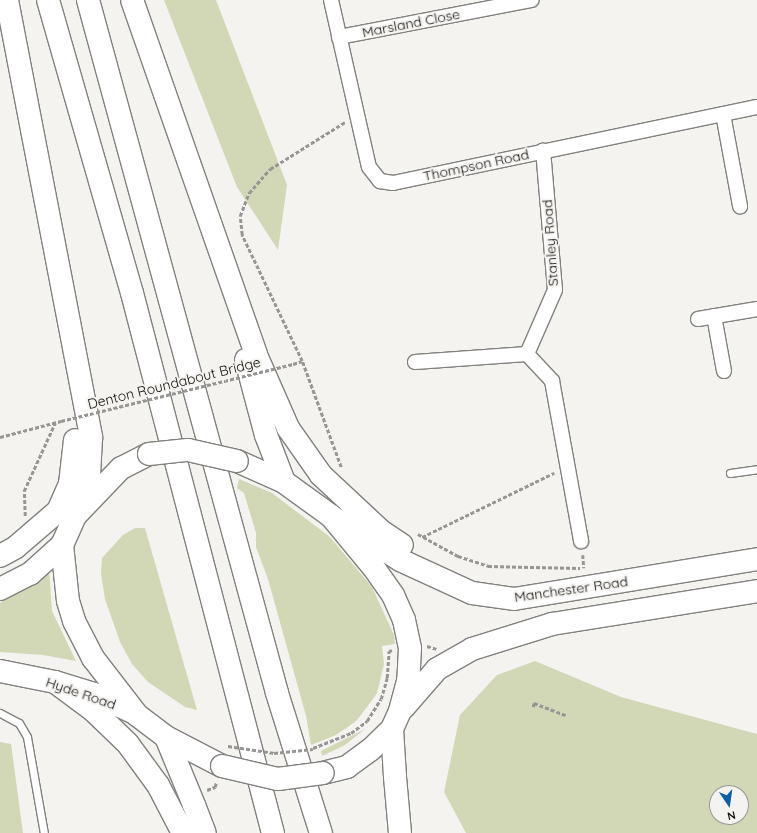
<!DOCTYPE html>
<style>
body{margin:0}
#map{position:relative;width:757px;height:833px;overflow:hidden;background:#f4f3f0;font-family:Quicksand,sans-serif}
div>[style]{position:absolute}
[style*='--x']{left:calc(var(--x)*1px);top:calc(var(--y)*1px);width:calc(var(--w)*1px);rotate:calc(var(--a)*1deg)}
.green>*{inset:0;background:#d2d8b5}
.path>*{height:2.5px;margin-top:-1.25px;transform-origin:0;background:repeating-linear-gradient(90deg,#979694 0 4px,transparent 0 6px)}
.roads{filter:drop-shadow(1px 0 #81817e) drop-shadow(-1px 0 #81817e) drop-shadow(0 1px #81817e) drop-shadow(0 -1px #81817e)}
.service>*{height:7px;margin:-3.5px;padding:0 3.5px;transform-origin:3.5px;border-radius:3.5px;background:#fff}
.minor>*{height:14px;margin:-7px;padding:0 7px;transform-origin:7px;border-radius:7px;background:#fff}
.trunk>*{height:22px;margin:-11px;padding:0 11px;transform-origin:11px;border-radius:11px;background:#fff}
.motorway>*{height:22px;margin:-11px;padding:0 11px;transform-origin:11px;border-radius:11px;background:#fff}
.path-bridge>*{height:2.5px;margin-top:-1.25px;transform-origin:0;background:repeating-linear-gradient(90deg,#979694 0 4px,transparent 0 6px)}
.bridges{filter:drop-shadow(1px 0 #81817e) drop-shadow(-1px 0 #81817e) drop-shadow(0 1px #81817e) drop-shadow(0 -1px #81817e)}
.trunk-bridge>*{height:22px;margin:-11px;padding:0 11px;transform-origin:11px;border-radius:11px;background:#fff}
span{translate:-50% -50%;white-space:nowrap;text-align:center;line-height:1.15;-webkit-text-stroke:4px #f4f3f0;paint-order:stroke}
.street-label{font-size:14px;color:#0f0f0e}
.north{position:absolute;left:709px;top:785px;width:40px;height:40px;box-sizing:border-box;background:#f4f3f0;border:1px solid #989896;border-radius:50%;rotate:167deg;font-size:11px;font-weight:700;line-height:16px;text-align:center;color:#0f0f0e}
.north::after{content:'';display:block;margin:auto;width:14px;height:18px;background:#0960ae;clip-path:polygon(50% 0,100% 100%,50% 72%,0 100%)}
</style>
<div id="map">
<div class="green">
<div style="clip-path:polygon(164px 0,216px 0,287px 185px,278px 250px,237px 187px)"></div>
<div style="clip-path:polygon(239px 479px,272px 493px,330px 537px,372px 587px,394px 635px,395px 644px,382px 646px,384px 664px,377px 693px,373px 699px,357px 720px,348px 727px,334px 736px,311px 745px,306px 716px,268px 579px,256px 547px,256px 533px,244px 493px,237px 488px)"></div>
<div style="clip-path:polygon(135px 528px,145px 528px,197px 710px,185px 707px,148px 682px,132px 664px,120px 642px,105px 599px,101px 574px,102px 558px,123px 535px)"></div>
<div style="clip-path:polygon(49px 568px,52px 611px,76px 661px,43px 655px,0 652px,0 603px)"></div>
<div style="clip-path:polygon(evenodd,535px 661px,621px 697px,757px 734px,757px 833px,466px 833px,444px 792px,460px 715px,497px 675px,535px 661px,717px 793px,741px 793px,741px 817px,717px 817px,717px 793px)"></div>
<div style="clip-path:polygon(365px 729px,345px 745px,322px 756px,321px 751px)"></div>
<div style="clip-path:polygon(0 742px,11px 744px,23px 833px,0 833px)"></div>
</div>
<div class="path">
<div style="--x:293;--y:364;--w:9;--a:-18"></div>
<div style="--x:0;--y:437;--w:63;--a:-14.7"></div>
<div style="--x:341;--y:467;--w:113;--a:-110.2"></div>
<div style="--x:302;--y:361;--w:140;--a:-115.5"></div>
<div style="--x:242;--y:235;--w:19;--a:-96"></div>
<div style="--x:240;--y:216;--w:25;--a:-69"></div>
<div style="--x:249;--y:193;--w:32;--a:-49"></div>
<div style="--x:270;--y:169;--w:89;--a:-32.1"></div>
<div style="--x:25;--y:516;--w:25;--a:-92"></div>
<div style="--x:24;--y:491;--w:75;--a:-65.5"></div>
<div style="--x:418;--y:534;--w:46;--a:28.8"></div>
<div style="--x:458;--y:556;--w:32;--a:18"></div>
<div style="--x:488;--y:566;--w:92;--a:1.2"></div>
<div style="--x:422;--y:537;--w:147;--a:-25.9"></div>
<div style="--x:583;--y:555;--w:13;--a:86"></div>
<div style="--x:427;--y:646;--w:10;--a:17"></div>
<div style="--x:533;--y:707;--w:4;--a:-76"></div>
<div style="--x:534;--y:703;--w:34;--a:21"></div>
<div style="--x:313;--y:748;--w:41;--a:-21.5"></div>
<div style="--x:351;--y:733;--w:20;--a:-37"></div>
<div style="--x:367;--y:721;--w:26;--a:-58"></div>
<div style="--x:381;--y:699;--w:22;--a:-74"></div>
<div style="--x:387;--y:678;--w:27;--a:-86"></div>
<div style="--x:389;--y:651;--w:3;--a:-18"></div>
<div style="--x:207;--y:790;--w:9;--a:-21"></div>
<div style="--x:215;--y:787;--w:4;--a:-76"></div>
</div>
<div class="roads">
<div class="service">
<div style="--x:730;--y:473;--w:27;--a:-8"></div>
<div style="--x:0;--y:713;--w:21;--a:28"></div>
<div style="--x:19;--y:723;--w:16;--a:60"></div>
<div style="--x:27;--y:737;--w:97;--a:80"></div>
</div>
<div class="minor">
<div style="--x:331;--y:0;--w:171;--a:77.2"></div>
<div style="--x:369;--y:167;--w:18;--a:52"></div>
<div style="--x:380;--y:181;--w:13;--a:9"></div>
<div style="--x:393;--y:183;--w:372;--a:-11.8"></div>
<div style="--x:339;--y:37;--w:196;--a:-10.9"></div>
<div style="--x:723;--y:114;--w:94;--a:79.5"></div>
<div style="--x:714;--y:316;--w:56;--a:79.7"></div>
<div style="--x:698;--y:319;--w:60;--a:-9.6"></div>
<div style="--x:527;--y:354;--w:70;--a:-66.4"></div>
<div style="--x:555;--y:290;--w:140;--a:-94.9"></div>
<div style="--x:415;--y:362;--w:112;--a:-4.1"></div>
<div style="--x:527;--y:354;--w:37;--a:47"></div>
<div style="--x:552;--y:381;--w:163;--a:79.7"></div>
</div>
<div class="trunk">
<div style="--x:288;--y:428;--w:57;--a:54.9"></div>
<div style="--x:321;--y:475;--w:82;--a:43"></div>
<div style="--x:381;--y:531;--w:25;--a:34"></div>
<div style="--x:266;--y:435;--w:50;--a:69"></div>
<div style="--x:149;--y:454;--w:31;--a:153"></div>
<div style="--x:121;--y:468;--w:66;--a:133.8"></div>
<div style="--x:75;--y:516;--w:32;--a:114"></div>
<div style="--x:62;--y:545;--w:56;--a:83.9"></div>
<div style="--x:68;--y:601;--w:21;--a:73"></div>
<div style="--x:74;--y:621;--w:42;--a:62.8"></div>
<div style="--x:93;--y:658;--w:72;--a:52.3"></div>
<div style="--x:137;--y:715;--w:36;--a:37"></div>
<div style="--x:166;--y:737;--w:63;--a:27.4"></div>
<div style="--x:237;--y:461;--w:51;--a:24.1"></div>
<div style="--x:284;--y:482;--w:58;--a:35.9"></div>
<div style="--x:331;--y:516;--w:67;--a:50.4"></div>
<div style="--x:374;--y:568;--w:33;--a:55"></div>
<div style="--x:393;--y:595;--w:27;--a:66"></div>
<div style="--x:404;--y:620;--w:29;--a:78"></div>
<div style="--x:410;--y:648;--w:33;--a:93"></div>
<div style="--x:408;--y:681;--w:31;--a:105"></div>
<div style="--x:400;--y:711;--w:20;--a:114"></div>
<div style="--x:392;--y:729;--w:30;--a:136"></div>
<div style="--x:370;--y:750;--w:29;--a:144"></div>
<div style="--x:347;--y:767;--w:25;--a:166"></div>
<div style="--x:79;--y:505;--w:31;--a:-71"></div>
<div style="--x:89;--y:476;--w:38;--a:-87"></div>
<div style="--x:331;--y:516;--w:82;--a:32.5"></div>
<div style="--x:400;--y:560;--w:79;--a:24.6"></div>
<div style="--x:472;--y:593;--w:42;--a:8.1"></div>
<div style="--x:514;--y:599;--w:246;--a:-9.3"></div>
<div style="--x:0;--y:556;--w:18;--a:-29"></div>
<div style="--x:16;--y:547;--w:55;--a:-40.6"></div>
<div style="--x:58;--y:511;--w:30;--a:-66"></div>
<div style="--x:70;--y:484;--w:44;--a:-83.5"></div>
<div style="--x:0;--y:589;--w:34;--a:-27"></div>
<div style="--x:30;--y:574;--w:43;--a:-42.2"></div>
<div style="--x:0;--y:671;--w:56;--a:11.3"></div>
<div style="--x:55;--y:682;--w:41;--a:17.1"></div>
<div style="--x:94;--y:694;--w:45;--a:24.9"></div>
<div style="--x:55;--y:682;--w:49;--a:36.6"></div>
<div style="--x:94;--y:711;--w:47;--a:44.1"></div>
<div style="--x:128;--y:744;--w:51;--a:53.8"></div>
<div style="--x:404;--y:707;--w:50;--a:-49"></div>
<div style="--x:437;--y:669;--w:40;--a:-29.7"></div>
<div style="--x:472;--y:649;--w:84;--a:-17.4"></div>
<div style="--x:552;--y:624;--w:208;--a:-9.1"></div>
<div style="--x:392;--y:729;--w:48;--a:86.4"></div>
<div style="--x:166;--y:737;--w:74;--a:67.6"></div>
</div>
<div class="motorway">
<div style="--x:7;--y:0;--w:446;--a:79.1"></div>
<div style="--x:48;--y:0;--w:305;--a:74"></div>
<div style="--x:132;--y:293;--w:558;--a:75.37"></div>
<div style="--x:88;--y:0;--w:718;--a:74.74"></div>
<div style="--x:277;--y:693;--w:147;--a:72.6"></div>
<div style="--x:132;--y:0;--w:376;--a:70.7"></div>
<div style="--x:256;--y:355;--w:80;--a:66.3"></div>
<div style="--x:246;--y:360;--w:78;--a:75.1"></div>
<div style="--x:395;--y:777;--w:56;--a:84.9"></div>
<div style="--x:158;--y:785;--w:54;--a:62.5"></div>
<div style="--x:194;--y:805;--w:30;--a:69"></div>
</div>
</div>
<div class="path-bridge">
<div style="--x:61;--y:421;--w:239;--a:-13.8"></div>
<div style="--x:228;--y:746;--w:47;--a:8.7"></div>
<div style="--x:274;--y:753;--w:39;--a:-6"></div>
</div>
<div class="bridges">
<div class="trunk-bridge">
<div style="--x:149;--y:454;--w:39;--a:-6"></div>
<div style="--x:188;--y:450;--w:50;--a:12.7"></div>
<div style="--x:222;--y:766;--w:57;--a:13.1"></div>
<div style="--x:278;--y:779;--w:45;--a:-7.6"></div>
</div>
</div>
<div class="street-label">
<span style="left:411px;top:23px;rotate:-11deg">Marsland Close</span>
<span style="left:476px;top:165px;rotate:-12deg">Thompson Road</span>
<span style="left:550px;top:243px;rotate:-94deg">Stanley Road</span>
<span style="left:174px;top:383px;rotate:-14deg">Denton Roundabout Bridge</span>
<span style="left:571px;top:589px;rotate:-8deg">Manchester Road</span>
<span style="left:81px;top:693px;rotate:19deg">Hyde Road</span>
</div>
<div class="north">N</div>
</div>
